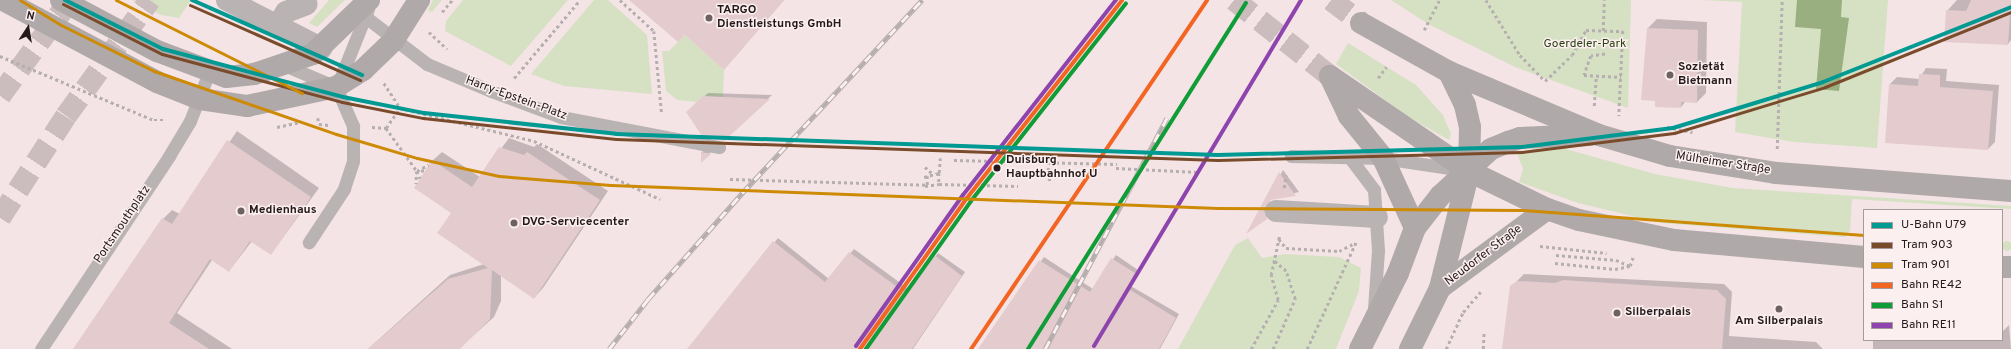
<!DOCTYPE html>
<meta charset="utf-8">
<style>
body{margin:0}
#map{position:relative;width:2011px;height:349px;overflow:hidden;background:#f5e4e6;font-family:Overpass,sans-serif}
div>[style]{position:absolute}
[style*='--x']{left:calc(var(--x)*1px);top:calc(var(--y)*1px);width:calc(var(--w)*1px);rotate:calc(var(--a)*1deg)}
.green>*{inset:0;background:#d6e1c3}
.round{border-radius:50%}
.water>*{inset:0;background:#99af80}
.shadow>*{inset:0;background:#0003}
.building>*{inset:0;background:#e3cbce}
.secondary-tunnel>*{height:22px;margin-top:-11px;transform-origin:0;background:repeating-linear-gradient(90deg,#cbbcbd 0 22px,transparent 0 33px)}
.highway-tunnel>*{height:22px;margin-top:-11px;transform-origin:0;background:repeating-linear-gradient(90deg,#cbbcbd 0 22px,transparent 0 33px)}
.path>*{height:2.5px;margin-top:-1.25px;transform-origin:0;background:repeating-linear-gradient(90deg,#b6afb0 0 3px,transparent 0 6px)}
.lane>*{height:13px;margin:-6.5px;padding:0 6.5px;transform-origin:6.5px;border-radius:6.5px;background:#bab3b4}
.street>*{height:22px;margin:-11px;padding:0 11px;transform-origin:11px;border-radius:11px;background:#bab3b4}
.secondary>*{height:22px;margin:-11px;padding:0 11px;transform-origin:11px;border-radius:11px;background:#b0a9aa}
.rail>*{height:4.5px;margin-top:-2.25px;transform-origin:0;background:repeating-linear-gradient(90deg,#fceff0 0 9px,#b5adad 0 18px);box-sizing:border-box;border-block:1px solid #b5adad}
.rail-1>*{height:4px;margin:-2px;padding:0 2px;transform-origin:2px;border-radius:2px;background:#f26522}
.rail-2>*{height:4px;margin:-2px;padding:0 2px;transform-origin:2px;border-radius:2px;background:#109c37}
.rail-3>*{height:4px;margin:-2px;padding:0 2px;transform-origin:2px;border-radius:2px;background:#8e44ad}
.tram-1>*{height:3px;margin:-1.5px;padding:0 1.5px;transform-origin:1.5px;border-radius:1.5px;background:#7a4b2a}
.tram-2>*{height:3px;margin:-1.5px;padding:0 1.5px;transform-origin:1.5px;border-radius:1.5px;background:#cd8a05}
.metro-1>*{height:4px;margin:-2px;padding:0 2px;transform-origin:2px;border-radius:2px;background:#009a93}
.dots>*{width:11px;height:11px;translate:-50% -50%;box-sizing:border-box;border:2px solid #fceff0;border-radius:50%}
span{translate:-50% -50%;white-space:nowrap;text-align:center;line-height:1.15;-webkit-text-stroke:3px #fceff0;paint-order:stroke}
.poi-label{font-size:12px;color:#251a1b;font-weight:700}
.left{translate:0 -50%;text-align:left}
.park-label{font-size:12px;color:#294312}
.street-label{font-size:12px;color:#251a1b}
.stop-label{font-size:12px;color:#251a1b;font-weight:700}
.legend{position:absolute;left:1863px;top:209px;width:140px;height:132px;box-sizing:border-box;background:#fceff0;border:1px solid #a69a9b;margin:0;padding:5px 7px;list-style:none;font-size:12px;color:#251a1b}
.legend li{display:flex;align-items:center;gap:8px;height:20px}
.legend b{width:20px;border:1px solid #a69a9b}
.north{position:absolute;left:8px;top:8px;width:40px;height:40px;-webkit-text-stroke:3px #fceff0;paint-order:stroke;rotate:12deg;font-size:11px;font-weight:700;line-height:16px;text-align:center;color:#251a1b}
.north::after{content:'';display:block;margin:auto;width:14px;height:18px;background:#251a1b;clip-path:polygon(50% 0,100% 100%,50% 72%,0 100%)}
</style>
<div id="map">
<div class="green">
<div style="clip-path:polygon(132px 0,191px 0,179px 18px,161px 15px)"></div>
<div style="clip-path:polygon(329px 0,345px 0,317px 27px,309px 23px)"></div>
<div style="clip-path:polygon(433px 0,442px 0,432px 12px,428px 10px)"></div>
<div style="clip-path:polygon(463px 0,568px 0,511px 66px,445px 31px,446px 21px)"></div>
<div style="clip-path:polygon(594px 0,608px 0,647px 35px,652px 94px,564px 86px,531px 74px)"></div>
<div style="clip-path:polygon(1391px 0,1631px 0,1628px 108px,1515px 67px,1430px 25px)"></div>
<div style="clip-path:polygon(1701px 0,1888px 0,1877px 148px,1794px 142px,1735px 132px,1742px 2px)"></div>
<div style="clip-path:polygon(685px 35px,724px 70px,723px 97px,703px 96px,696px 102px,677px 100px,666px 91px,662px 51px,669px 51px)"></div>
<div style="clip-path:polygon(1348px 43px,1416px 85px,1443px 115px,1451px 134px,1449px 140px,1407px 116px,1336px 64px)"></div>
<div style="clip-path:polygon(1537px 148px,1566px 149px,1655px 174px,1733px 188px,2011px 206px,2011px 209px,1852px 199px,1850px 231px,1845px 237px,1661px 223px,1578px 203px,1519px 182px,1523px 169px,1517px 153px)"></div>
<div style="clip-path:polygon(1248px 238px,1262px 258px,1285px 254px,1339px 257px,1361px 268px,1359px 291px,1336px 349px,1178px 349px,1235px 245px)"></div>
<div class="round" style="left:2002px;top:241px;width:10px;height:10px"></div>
</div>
<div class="water">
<div style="clip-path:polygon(1797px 0,1842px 0,1841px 17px,1849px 18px,1839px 91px,1816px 89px,1821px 29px,1795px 27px)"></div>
</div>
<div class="shadow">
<div style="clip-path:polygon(631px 0,784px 0,735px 57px,685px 34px)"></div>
<div style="clip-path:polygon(1957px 0,2011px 0,2011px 40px,2008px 44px,1947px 11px)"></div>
<div style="clip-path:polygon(1657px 19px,1707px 22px,1706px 93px,1697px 102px,1686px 101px,1681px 107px,1648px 28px)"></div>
<div style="clip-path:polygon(1926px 68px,1947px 69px,1946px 81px,1999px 85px,1995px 142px,1988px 149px,1890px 84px,1897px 77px,1919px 79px)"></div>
<div style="clip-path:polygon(708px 93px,772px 95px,724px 140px,687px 112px)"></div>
<div style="clip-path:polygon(237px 131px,319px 188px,271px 254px,252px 241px,229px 271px,212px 260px,177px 313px,232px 349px,75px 349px,163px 219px,172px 210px,180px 214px)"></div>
<div style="clip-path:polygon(509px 138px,534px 147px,537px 144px,608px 191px,543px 288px,534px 298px,501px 275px,501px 301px,494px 317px,458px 349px,368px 349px,450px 275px,484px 264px,452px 213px,432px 161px,442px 152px,480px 177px)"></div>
<div style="clip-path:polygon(706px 149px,713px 150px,702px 161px,702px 152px)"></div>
<div style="clip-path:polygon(1283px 170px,1299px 192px,1271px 199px,1267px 205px,1270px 214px,1249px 231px)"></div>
<div style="clip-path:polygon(778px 238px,829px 279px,854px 249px,910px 290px,938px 253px,965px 272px,913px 349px,689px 349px)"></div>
<div style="clip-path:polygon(1116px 255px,1138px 270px,1129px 285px,1179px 314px,1160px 349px,980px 349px,1044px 257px,1093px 289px)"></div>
<div style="clip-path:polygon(1524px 274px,1724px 284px,1732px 292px,1729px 336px,1816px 342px,1823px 349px,1505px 349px,1511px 287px)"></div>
<div style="clip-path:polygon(2009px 325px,2011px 349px,1873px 349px,1873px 340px,2002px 340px,2002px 332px)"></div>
</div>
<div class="building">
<div style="clip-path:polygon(629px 0,784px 0,724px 70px,685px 35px,678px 42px)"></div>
<div style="clip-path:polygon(1971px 0,2011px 0,2008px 45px,1944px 42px,1946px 10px,1966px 11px)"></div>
<div style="clip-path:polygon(1647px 28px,1698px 30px,1697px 103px,1681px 102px,1681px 108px,1655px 107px,1655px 101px,1641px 100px)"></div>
<div style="clip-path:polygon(1919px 74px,1940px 75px,1940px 87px,1993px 91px,1988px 150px,1885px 143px,1889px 84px,1918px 86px)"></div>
<div style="clip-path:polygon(703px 96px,723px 97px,770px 99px,724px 141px,702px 136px,686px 112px)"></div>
<div style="clip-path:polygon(227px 140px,311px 197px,271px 255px,250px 241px,229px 272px,210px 259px,169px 323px,209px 349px,73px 349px,162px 218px,172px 224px)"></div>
<div style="clip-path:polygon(499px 147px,524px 155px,527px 152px,600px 200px,534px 299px,492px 270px,490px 319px,460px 349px,368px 349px,448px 279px,488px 268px,437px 233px,451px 213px,414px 188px,432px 160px,472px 187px)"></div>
<div style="clip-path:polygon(701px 152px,711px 154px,701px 163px)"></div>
<div style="clip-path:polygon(1279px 172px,1296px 196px,1270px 200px,1264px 210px,1267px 219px,1246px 234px)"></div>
<div style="clip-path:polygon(773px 241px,825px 282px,849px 252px,907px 294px,934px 255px,962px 276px,912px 349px,687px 349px)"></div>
<div style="clip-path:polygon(1111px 258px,1135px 273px,1127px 288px,1176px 318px,1159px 349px,978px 349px,1039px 260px,1090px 292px)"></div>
<div style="clip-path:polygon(1563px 280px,1717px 290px,1726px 299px,1722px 349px,1502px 349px,1510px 286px,1517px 281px,1555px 283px)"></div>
</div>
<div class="secondary-tunnel">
<div style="--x:1234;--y:0;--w:122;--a:38.4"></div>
<div style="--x:1331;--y:0;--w:38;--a:37"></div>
</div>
<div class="highway-tunnel">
<div style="--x:0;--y:96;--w:119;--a:-53.9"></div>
<div style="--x:0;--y:218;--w:121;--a:-57.1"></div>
<div style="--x:66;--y:116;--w:143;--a:-54.1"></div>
</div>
<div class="path">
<div style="--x:620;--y:0;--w:46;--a:42.4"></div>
<div style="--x:654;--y:31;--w:84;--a:84.6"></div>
<div style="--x:1486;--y:0;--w:65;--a:58.3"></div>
<div style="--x:1520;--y:55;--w:36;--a:46"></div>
<div style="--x:1545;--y:81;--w:37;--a:-44"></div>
<div style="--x:1572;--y:55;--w:29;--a:-61"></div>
<div style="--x:1586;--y:30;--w:37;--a:2"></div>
<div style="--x:1623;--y:31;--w:85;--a:92.7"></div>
<div style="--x:442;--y:12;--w:16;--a:-50"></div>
<div style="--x:1424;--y:30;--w:34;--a:-63"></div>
<div style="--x:1603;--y:31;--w:31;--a:-88"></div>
<div style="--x:429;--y:32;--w:25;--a:43"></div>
<div style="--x:1605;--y:54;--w:14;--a:172"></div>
<div style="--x:1591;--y:56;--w:20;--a:110"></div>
<div style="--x:1584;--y:75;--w:37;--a:3"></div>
<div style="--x:0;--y:56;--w:167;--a:22.6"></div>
<div style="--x:154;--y:120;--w:12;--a:0"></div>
<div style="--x:514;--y:78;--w:102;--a:-49.8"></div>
<div style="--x:1378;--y:78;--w:14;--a:-54"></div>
<div style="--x:384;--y:83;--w:30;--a:57"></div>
<div style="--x:400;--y:108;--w:138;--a:13.8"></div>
<div style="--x:534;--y:141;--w:139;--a:24.7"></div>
<div style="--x:1594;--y:106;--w:30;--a:-86"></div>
<div style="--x:318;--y:118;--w:6;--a:81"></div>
<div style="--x:319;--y:124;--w:10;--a:6"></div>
<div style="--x:277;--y:127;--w:25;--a:-12"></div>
<div style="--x:372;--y:127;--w:14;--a:4"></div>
<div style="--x:386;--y:128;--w:53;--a:54.2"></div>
<div style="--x:417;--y:171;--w:13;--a:94"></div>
<div style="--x:1667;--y:127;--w:26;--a:11"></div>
<div style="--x:386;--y:128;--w:24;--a:-55"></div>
<div style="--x:1777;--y:149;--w:149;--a:-88.1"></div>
<div style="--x:954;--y:160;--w:163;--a:1.4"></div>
<div style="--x:1049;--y:162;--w:18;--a:93"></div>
<div style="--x:1048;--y:180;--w:5;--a:0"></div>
<div style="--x:925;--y:167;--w:9;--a:41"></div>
<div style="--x:1116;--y:168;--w:82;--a:2.8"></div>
<div style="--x:417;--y:171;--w:8;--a:67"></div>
<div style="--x:424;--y:171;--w:7;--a:180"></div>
<div style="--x:417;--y:171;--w:13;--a:-29"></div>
<div style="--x:939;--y:173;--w:15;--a:-86"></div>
<div style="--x:924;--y:177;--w:16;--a:-15"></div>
<div style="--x:939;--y:173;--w:11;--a:90"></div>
<div style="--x:939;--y:184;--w:79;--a:1.5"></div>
<div style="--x:730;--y:179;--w:197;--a:1.7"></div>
<div style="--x:927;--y:185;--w:9;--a:-90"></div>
<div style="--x:925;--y:186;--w:14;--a:-8"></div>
<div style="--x:1284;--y:188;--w:13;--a:-81"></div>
<div style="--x:1279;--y:239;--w:11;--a:52"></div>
<div style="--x:1286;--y:248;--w:53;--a:3.2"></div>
<div style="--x:1339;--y:251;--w:18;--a:-27"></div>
<div style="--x:1540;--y:246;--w:67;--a:6"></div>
<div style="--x:1556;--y:255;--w:60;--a:4.8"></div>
<div style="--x:1616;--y:260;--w:15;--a:23"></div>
<div style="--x:1555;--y:263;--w:60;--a:5.7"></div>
<div style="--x:1615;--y:269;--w:15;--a:-11"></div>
<div style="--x:1630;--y:266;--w:9;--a:-72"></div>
<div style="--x:1251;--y:349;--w:56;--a:-61.1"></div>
<div style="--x:1278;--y:300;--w:26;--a:-106"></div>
<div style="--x:1271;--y:275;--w:40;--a:-78"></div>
<div style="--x:1273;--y:349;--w:55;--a:-66.3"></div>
<div style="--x:1295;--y:299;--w:29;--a:-108"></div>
<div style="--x:1286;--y:271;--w:16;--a:-140"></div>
<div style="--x:1307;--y:349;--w:118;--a:-65.4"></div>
<div style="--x:1446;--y:349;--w:41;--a:-65.3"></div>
<div style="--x:1463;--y:312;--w:29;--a:-49"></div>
<div style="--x:1483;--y:349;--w:17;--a:-87"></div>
</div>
<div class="lane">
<div style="--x:359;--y:12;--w:86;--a:37.4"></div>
<div style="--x:427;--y:64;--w:69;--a:22.9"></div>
<div style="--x:491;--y:91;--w:75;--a:20.4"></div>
<div style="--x:561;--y:117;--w:161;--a:10.8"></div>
<div style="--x:284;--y:65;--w:56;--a:22.9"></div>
<div style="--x:336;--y:87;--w:43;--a:66.4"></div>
<div style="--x:353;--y:126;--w:35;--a:90"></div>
<div style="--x:353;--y:161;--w:29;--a:108"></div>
<div style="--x:344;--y:189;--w:64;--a:123.4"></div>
<div style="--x:338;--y:84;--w:81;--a:-68.2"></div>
<div style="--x:1291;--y:156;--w:92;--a:1.2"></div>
<div style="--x:1383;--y:158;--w:79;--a:8.7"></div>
<div style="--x:1350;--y:158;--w:40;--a:53"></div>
<div style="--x:1374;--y:190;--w:60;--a:86.2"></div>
<div style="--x:1378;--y:250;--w:59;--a:93.9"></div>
<div style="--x:41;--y:349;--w:232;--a:-56.4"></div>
<div style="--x:169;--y:156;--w:41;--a:-59"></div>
<div style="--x:190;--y:121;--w:53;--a:-68.8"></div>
</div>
<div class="street">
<div style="--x:227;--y:0;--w:106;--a:27.1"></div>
<div style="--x:278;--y:25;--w:15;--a:-58"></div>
<div style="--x:286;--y:12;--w:22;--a:-21"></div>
<div style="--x:1276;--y:211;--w:101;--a:3.4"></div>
</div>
<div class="secondary">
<div style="--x:3;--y:0;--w:174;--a:28"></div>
<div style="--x:157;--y:82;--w:46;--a:21.6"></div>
<div style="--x:200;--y:99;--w:48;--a:8.5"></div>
<div style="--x:247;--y:106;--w:91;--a:-12.1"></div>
<div style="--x:336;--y:87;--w:32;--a:-32"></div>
<div style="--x:363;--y:70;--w:42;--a:-44"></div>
<div style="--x:393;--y:41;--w:49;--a:-57.6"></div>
<div style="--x:61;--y:0;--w:109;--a:28"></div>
<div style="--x:157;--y:51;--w:74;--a:20.6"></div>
<div style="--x:226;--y:77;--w:28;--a:-6"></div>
<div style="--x:254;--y:74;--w:62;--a:-18.7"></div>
<div style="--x:313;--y:54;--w:78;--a:-44"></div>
<div style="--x:1361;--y:23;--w:101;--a:29.1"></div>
<div style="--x:1449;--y:72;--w:163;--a:22.8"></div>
<div style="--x:1599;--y:135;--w:74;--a:16.5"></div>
<div style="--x:1670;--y:156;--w:107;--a:9.1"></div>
<div style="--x:1776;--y:173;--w:236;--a:4.4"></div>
<div style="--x:1330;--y:76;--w:168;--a:34.4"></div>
<div style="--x:1469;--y:171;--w:87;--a:26"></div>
<div style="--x:1547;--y:209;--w:34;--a:19"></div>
<div style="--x:1579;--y:220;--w:97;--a:11.9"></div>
<div style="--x:1674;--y:240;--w:191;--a:5.1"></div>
<div style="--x:1330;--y:76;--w:44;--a:64.6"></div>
<div style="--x:1349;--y:116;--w:54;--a:51"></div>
<div style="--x:1383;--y:158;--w:77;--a:65.4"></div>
<div style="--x:2002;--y:267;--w:9;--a:0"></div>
<div style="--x:1440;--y:288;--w:133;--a:-36.4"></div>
<div style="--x:1360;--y:349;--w:85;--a:-63.4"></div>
<div style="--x:1398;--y:273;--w:48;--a:-69.3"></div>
<div style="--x:1415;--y:228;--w:41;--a:-52"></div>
<div style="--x:1440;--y:196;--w:69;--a:-42.7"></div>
<div style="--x:1491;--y:149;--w:18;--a:-22"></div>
<div style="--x:1508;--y:142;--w:13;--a:-18"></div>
<div style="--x:1520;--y:138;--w:70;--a:-2.5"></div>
<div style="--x:1410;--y:349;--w:68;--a:-63.8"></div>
<div style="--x:1440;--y:288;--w:121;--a:-76.1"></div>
<div style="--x:1469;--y:171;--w:44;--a:-88.7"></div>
<div style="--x:1470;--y:127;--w:23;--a:-103"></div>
<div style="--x:1465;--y:105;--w:37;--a:-116"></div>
</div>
<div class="rail">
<div style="--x:609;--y:349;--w:63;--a:-52"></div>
<div style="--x:648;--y:299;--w:142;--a:-48.4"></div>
<div style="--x:742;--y:193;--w:264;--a:-47"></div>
<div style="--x:1045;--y:349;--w:261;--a:-62.2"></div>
</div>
<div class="rail-1">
<div style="--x:860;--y:349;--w:185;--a:-54.7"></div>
<div style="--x:967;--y:198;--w:251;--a:-51.9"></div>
<div style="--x:971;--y:349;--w:421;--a:-55.9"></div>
</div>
<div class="rail-2">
<div style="--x:866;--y:349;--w:181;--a:-54.6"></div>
<div style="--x:971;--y:201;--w:251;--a:-51.9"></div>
<div style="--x:1028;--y:349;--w:409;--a:-57.8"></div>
</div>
<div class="rail-3">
<div style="--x:856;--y:346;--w:185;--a:-54.7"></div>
<div style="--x:963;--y:195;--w:248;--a:-51.9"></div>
<div style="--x:1094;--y:346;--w:403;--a:-59.1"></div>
</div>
<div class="tram-1">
<div style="--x:63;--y:4;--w:111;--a:26.8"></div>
<div style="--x:162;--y:54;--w:186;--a:14.9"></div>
<div style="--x:342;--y:102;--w:83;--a:11.2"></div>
<div style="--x:423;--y:118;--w:194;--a:6.2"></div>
<div style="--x:616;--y:139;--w:602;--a:2"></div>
<div style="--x:1218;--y:160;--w:304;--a:-1.5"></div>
<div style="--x:1522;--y:152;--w:153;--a:-7.1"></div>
<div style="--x:1674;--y:133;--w:158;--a:-16.9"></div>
<div style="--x:1825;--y:87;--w:201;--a:-22"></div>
<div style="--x:190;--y:5;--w:186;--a:23.8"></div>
</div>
<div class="tram-2">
<div style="--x:20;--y:0;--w:48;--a:31.4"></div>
<div style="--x:61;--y:25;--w:104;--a:26.3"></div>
<div style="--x:154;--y:71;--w:193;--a:19.1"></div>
<div style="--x:336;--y:134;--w:84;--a:16.5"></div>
<div style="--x:417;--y:158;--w:84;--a:12.4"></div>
<div style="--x:499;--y:176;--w:112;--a:4.6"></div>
<div style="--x:611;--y:185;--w:607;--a:2.17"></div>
<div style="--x:1218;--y:208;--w:304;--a:0.4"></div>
<div style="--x:1522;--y:210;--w:343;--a:4.2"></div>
<div style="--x:116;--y:0;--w:208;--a:26.6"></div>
</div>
<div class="metro-1">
<div style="--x:65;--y:0;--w:110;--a:26.6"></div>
<div style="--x:163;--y:49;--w:186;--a:14.9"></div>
<div style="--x:343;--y:97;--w:83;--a:11.2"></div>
<div style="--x:424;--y:113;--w:193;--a:6.2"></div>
<div style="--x:616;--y:134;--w:602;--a:2"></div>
<div style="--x:1218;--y:155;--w:304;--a:-1.5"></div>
<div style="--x:1522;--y:147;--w:152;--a:-7.2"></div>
<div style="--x:1673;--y:128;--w:157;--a:-17"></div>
<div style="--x:1823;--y:82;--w:202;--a:-21.7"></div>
<div style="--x:192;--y:0;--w:186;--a:23.8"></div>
</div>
<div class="dots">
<div style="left:709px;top:18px;background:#6e6162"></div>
<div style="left:1670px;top:75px;background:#6e6162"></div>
<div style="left:997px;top:168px;background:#251a1b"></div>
<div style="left:241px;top:211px;background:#6e6162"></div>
<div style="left:514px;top:223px;background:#6e6162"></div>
<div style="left:1779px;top:309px;background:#6e6162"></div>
<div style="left:1617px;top:313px;background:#6e6162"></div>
</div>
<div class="poi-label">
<span class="left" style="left:717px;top:18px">TARGO<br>Dienstleistungs GmbH</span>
<span class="left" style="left:1678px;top:75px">Sozietät<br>Bietmann</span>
<span class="left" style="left:249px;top:211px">Medienhaus</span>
<span class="left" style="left:522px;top:223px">DVG-Servicecenter</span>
<span class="left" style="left:1625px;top:313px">Silberpalais</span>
<span style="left:1779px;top:322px">Am Silberpalais</span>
</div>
<div class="park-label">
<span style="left:1585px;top:45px">Goerdeler-Park</span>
</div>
<div class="street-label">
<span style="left:516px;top:99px;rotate:20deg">Harry-Epstein-Platz</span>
<span style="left:1723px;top:164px;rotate:9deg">Mülheimer Straße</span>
<span style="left:123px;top:225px;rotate:-56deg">Portsmouthplatz</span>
<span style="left:1484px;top:256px;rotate:-37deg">Neudorfer Straße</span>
</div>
<div class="stop-label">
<span class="left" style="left:1006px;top:168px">Duisburg<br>Hauptbahnhof U</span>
</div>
<ul class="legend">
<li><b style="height:5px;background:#009a93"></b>U-Bahn U79</li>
<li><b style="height:5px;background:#7a4b2a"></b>Tram 903</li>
<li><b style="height:5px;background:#cd8a05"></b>Tram 901</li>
<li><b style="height:5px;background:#f26522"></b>Bahn RE42</li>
<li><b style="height:5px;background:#109c37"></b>Bahn S1</li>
<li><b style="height:5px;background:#8e44ad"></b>Bahn RE11</li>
</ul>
<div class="north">N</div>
</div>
